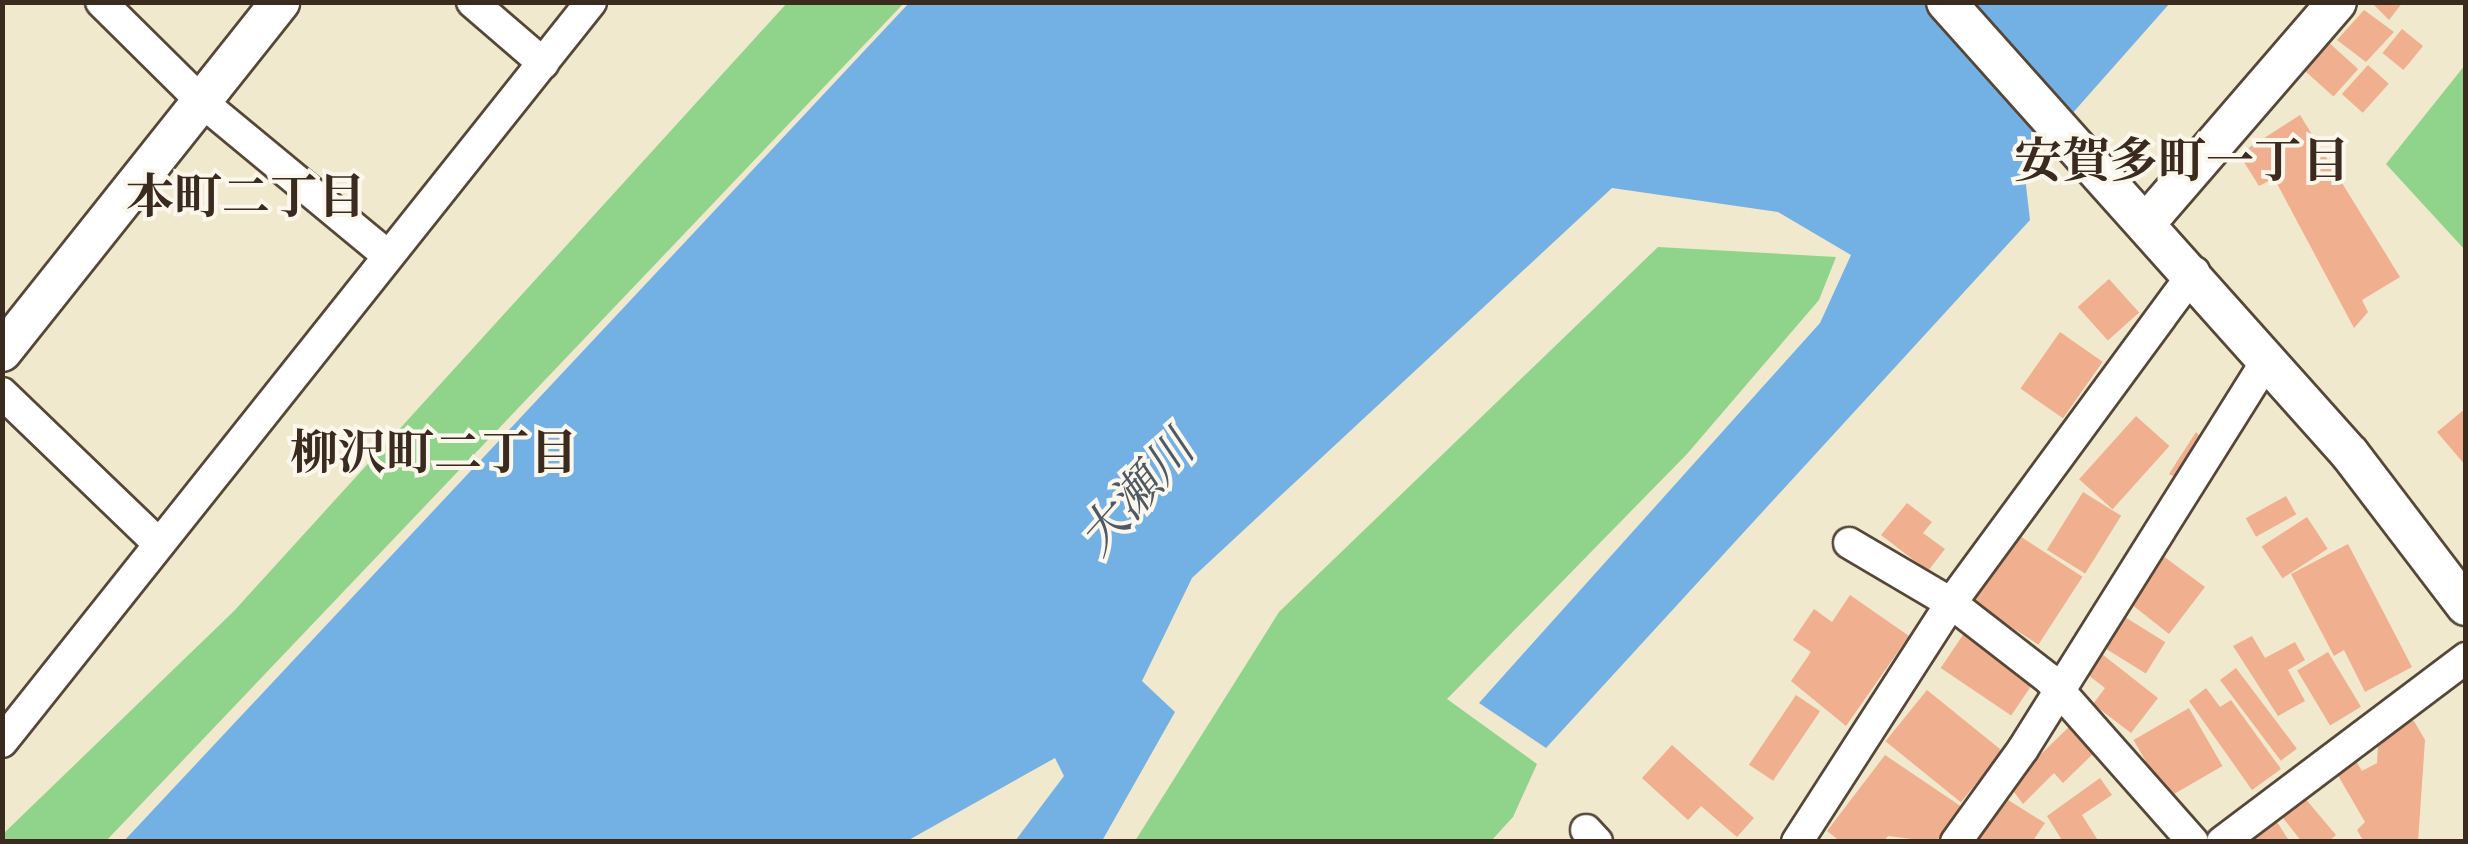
<!DOCTYPE html>
<meta charset="utf-8">
<style>
body{margin:0}
#map{position:relative;width:2468px;height:844px;overflow:hidden;background:#f0e9cd;font-family:"EB Garamond","Noto Serif JP",serif}
div>[style]{position:absolute}
[style*='--x']{left:calc(var(--x)*1px);top:calc(var(--y)*1px);width:calc(var(--w)*1px);rotate:calc(var(--a)*1deg)}
.green>*{inset:0;background:#90d38b}
.water>*{inset:0;background:#73b1e5}
.building>*{inset:0;background:#f0af8f;transform-origin:0 0}
.roads{filter:drop-shadow(2px 0 #564738) drop-shadow(-2px 0 #564738) drop-shadow(0 2px #564738) drop-shadow(0 -2px #564738)}
.minor>*{height:30px;margin:-15px;padding:0 15px;transform-origin:15px;border-radius:15px;background:#fff}
.tertiary>*{height:38px;margin:-19px;padding:0 19px;transform-origin:19px;border-radius:19px;background:#fff}
span{translate:-50% -50%;white-space:nowrap;text-align:center;line-height:1.15;-webkit-text-stroke:8px #fbf7ec;paint-order:stroke}
.neighbourhood-label{font-size:48px;color:#3b2a1e;font-weight:700}
.water-label{font-size:48px;color:#4f5964;font-style:italic}
.frame{position:absolute;inset:0;border:5px solid #3b2a1e;pointer-events:none}
</style>
<div id="map">
<div class="green">
<div style="clip-path:polygon(787px 3px,904px 3px,106px 841px,3px 841px,3px 834px,234px 611px)"></div>
<div style="clip-path:polygon(2465px 65px,2465px 250px,2386px 164px)"></div>
<div style="clip-path:polygon(1658px 247px,1836px 257px,1819px 300px,1687px 454px,1447px 699px,1537px 764px,1513px 817px,1491px 841px,1135px 841px,1279px 612px)"></div>
</div>
<div class="water">
<div style="clip-path:polygon(909px 3px,2170px 3px,2024px 168px,2030px 220px,1546px 748px,1479px 703px,1820px 323px,1851px 255px,1778px 212px,1612px 188px,1192px 578px,1142px 681px,1175px 712px,1102px 841px,1015px 841px,1064px 776px,1055px 758px,907px 841px,123px 842px)"></div>
</div>
<div class="building">
<div style="clip-path:polygon(2371px 2px,2403px 2px,2389px 20px)"></div>
<div style="clip-path:polygon(2364px 10px,2394px 32px,2366px 62px,2337px 40px)"></div>
<div style="left:2402px;top:29px;width:27px;height:31px;rotate:39deg"></div>
<div style="left:2327px;top:41px;width:42px;height:37px;rotate:42deg"></div>
<div style="left:2368px;top:65px;width:28px;height:39px;rotate:42deg"></div>
<div style="clip-path:polygon(2300px 115px,2400px 277px,2362px 300px,2368px 312px,2354px 328px,2274px 178px,2259px 186px,2239px 154px)"></div>
<div style="left:2109px;top:279px;width:45px;height:42px;rotate:48deg"></div>
<div style="left:2060px;top:332px;width:52px;height:69px;rotate:35deg"></div>
<div style="clip-path:polygon(2466px 408px,2466px 466px,2437px 432px)"></div>
<div style="left:2136px;top:416px;width:45px;height:85px;rotate:42deg"></div>
<div style="clip-path:polygon(2196px 432px,2218px 456px,2195px 486px,2169px 474px)"></div>
<div style="left:2083px;top:492px;width:45px;height:68px;rotate:32deg"></div>
<div style="left:2286px;top:496px;width:21px;height:46px;rotate:61deg"></div>
<div style="clip-path:polygon(1907px 503px,1932px 522px,1923px 533px,1945px 549px,1928px 571px,1881px 535px)"></div>
<div style="left:2307px;top:517px;width:38px;height:54px;rotate:57deg"></div>
<div style="left:2012px;top:531px;width:84px;height:81px;rotate:33deg"></div>
<div style="clip-path:polygon(2348px 544px,2412px 667px,2365px 692px,2344px 650px,2334px 656px,2291px 574px)"></div>
<div style="clip-path:polygon(2155px 550px,2205px 587px,2169px 634px,2126px 600px)"></div>
<div style="clip-path:polygon(1850px 595px,1909px 636px,1846px 726px,1791px 681px,1811px 652px,1793px 640px,1814px 609px,1832px 622px)"></div>
<div style="left:2117px;top:612px;width:57px;height:37px;rotate:32deg"></div>
<div style="left:1967px;top:629px;width:85px;height:47px;rotate:34deg"></div>
<div style="clip-path:polygon(2252px 636px,2265px 658px,2295px 642px,2305px 660px,2288px 670px,2305px 701px,2278px 716px,2233px 646px)"></div>
<div style="clip-path:polygon(2098px 651px,2158px 698px,2131px 733px,2093px 704px,2105px 688px,2083px 671px)"></div>
<div style="left:2328px;top:652px;width:64px;height:36px;rotate:59deg"></div>
<div style="left:2236px;top:668px;width:101px;height:20px;rotate:53deg"></div>
<div style="clip-path:polygon(2206px 688px,2220px 707px,2231px 700px,2281px 769px,2252px 790px,2189px 701px)"></div>
<div style="left:1927px;top:690px;width:97px;height:66px;rotate:39deg"></div>
<div style="left:1796px;top:695px;width:29px;height:84px;rotate:34deg"></div>
<div style="left:2189px;top:708px;width:67px;height:64px;rotate:60deg"></div>
<div style="clip-path:polygon(2395px 720px,2414px 721px,2425px 740px,2418px 842px,2364px 842px,2357px 830px,2365px 822px,2329px 760px,2349px 749px,2362px 771px,2377px 763px,2379px 729px)"></div>
<div style="clip-path:polygon(2074px 722px,2099px 748px,2063px 783px,2054px 773px,2023px 804px,2008px 784px,2028px 755px,2034px 761px)"></div>
<div style="clip-path:polygon(1672px 745px,1754px 818px,1737px 837px,1701px 806px,1688px 820px,1642px 778px)"></div>
<div style="clip-path:polygon(1885px 755px,1962px 807px,1936px 842px,1888px 836px,1883px 842px,1841px 842px,1827px 831px)"></div>
<div style="clip-path:polygon(2100px 778px,2112px 795px,2082px 815px,2099px 842px,2063px 842px,2047px 816px)"></div>
<div style="clip-path:polygon(2298px 790px,2336px 835px,2328px 842px,2302px 842px,2275px 808px)"></div>
<div style="clip-path:polygon(2000px 795px,2045px 823px,2032px 842px,1967px 842px)"></div>
<div style="clip-path:polygon(2271px 813px,2290px 842px,2258px 842px,2249px 827px)"></div>
</div>
<div class="roads">
<div class="minor">
<div style="--x:101;--y:2;--w:142;--a:44.7"></div>
<div style="--x:202;--y:102;--w:241;--a:39.6"></div>
<div style="--x:472;--y:2;--w:94;--a:40.7"></div>
<div style="--x:2;--y:393;--w:218;--a:43.9"></div>
<div style="--x:1849;--y:543;--w:118;--a:30.5"></div>
<div style="--x:1951;--y:603;--w:124;--a:37.8"></div>
<div style="--x:2049;--y:679;--w:217;--a:48.5"></div>
<div style="--x:2;--y:742;--w:946;--a:-51.48"></div>
<div style="--x:1586;--y:830;--w:16;--a:47"></div>
<div style="--x:1797;--y:842;--w:284;--a:-57.2"></div>
<div style="--x:1951;--y:603;--w:411;--a:-53.7"></div>
<div style="--x:1956;--y:842;--w:115;--a:-54.2"></div>
<div style="--x:2023;--y:749;--w:461;--a:-57.9"></div>
<div style="--x:2222;--y:842;--w:306;--a:-37"></div>
</div>
<div class="tertiary">
<div style="--x:1946;--y:2;--w:606;--a:48.21"></div>
<div style="--x:2350;--y:454;--w:191;--a:52.7"></div>
<div style="--x:2148;--y:221;--w:289;--a:-49.2"></div>
<div style="--x:2;--y:352;--w:447;--a:-51.5"></div>
</div>
</div>
<div class="neighbourhood-label">
<span style="left:2182px;top:161px">安賀多町一丁目</span>
<span style="left:246px;top:197px">本町二丁目</span>
<span style="left:434px;top:453px">柳沢町二丁目</span>
</div>
<div class="water-label">
<span style="left:1136px;top:493px;rotate:-48deg">大瀬川</span>
</div>
<div class="frame"></div>
</div>
